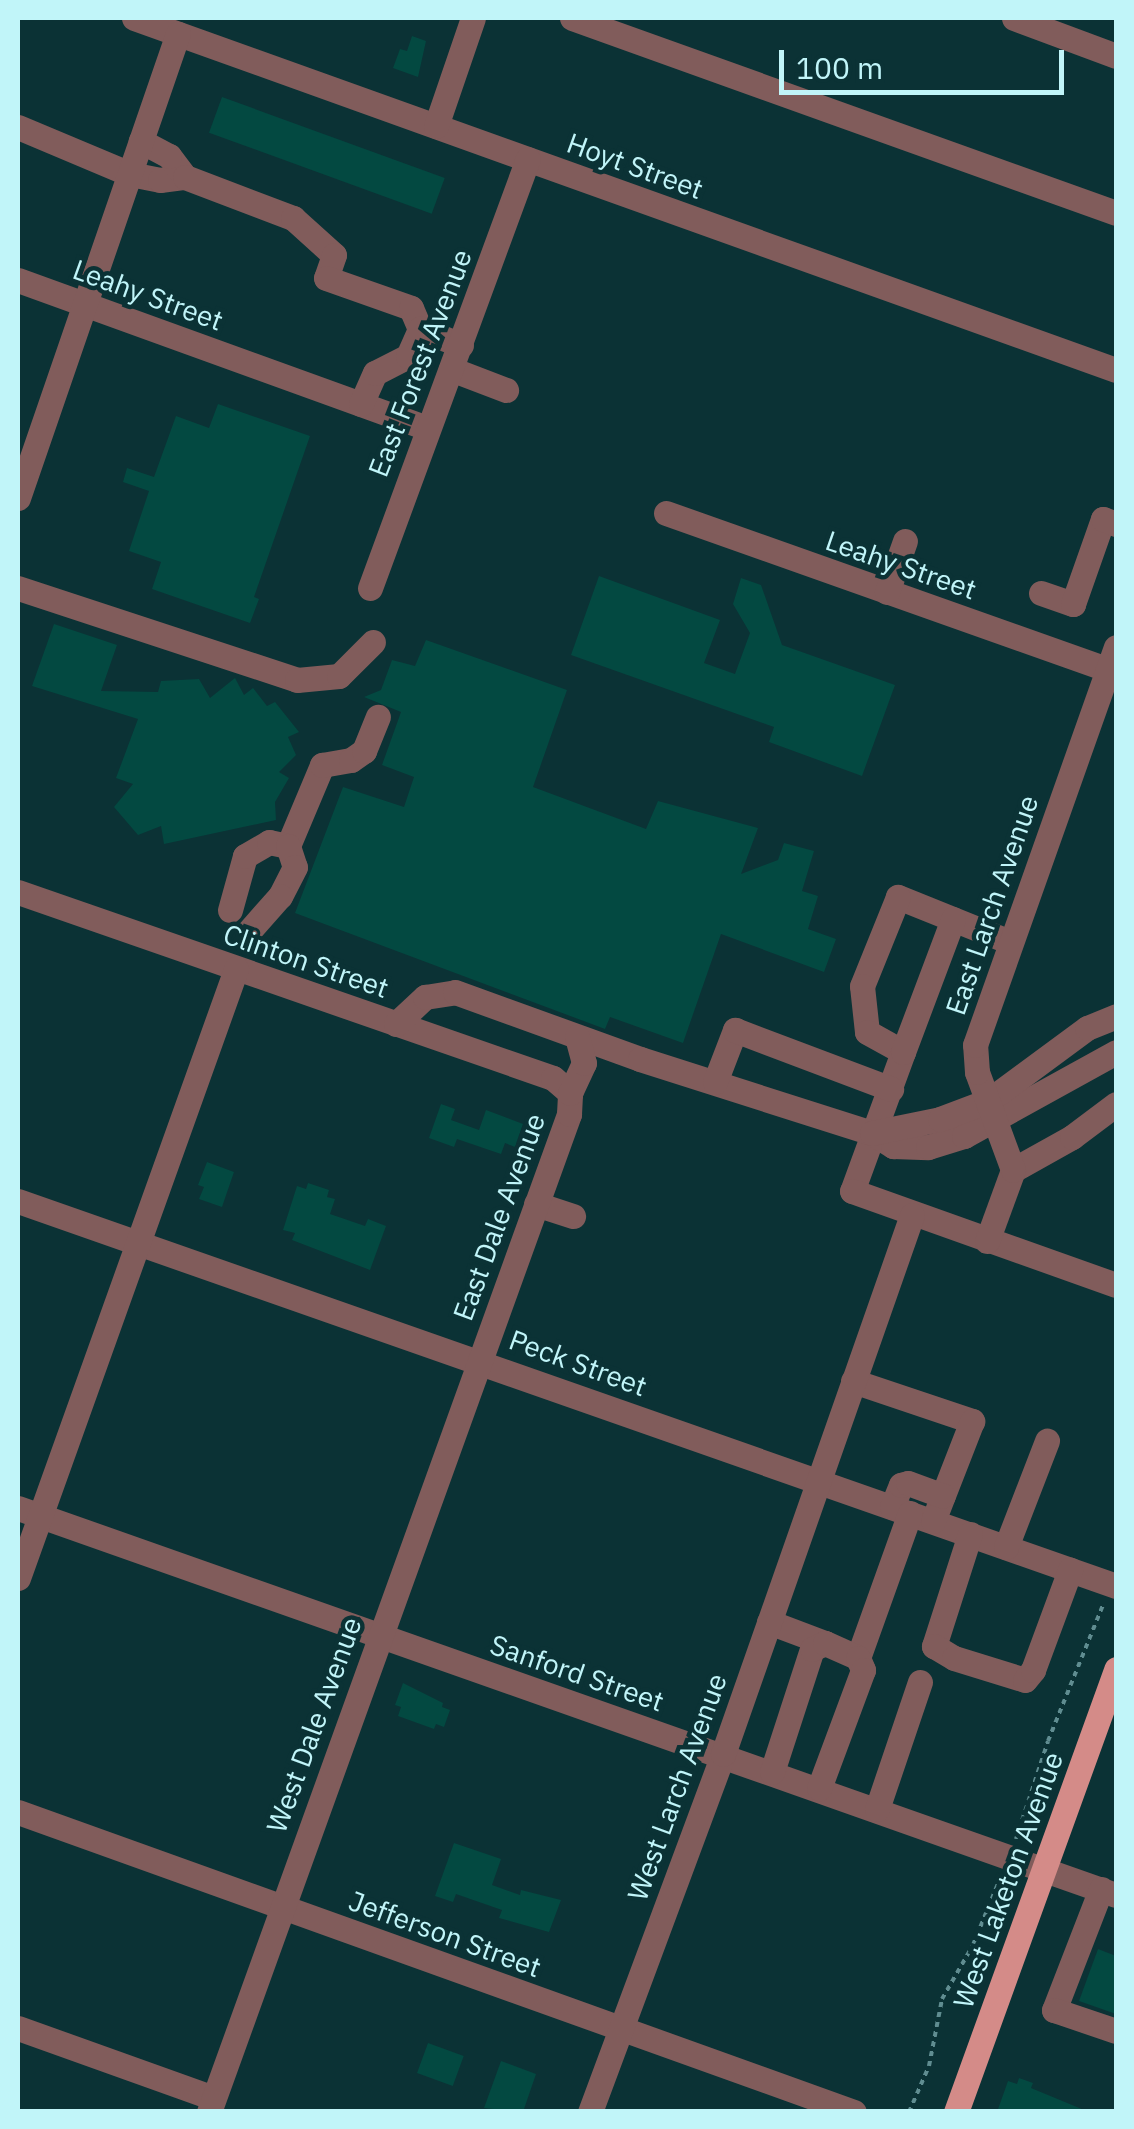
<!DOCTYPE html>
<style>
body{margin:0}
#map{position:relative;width:1134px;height:2129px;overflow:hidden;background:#0b3235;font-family:"IBM Plex Sans",sans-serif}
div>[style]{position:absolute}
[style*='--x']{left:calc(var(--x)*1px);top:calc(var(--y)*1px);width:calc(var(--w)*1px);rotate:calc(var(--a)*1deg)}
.building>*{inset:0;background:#034941;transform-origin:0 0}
.path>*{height:4px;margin-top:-2px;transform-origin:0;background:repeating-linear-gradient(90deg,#608d91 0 5px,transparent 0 10px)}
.minor>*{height:25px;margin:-12.5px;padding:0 12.5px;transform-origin:12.5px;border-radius:12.5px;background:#815c5b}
.major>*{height:25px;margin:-12.5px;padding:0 12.5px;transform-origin:12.5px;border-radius:12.5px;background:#d48b88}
span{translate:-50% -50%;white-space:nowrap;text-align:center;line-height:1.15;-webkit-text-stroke:9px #0b3235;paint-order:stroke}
.street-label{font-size:28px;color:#c1f5f9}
.frame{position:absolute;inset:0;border:20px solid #c1f5f9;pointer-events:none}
.scale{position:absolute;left:779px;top:50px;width:285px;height:45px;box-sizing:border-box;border:5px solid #c1f5f9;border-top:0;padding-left:12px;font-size:30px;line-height:35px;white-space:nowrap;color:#c1f5f9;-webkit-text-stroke:8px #0b3235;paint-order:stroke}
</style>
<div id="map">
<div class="building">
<div style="clip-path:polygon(412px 36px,426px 41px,418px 77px,393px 68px,400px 49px,407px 51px)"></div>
<div style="left:222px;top:97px;width:237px;height:38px;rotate:20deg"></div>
<div style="clip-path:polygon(218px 404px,310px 436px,254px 597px,259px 599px,250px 623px,152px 589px,161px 562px,129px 551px,149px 491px,123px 482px,127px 468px,154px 477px,176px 416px,209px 428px)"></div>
<div style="clip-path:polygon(599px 576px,720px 620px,704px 663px,735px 674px,750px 633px,733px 604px,741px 578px,761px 585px,782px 645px,895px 685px,862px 776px,769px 742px,774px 727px,571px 655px)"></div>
<div style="clip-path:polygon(54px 624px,117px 645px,101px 691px,158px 692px,161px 681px,199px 679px,210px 698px,235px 678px,244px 695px,253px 688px,267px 706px,275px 702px,299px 732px,288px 737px,296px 755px,279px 772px,289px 778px,275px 802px,276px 820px,164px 844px,161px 826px,138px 835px,114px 807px,133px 784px,116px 778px,138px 719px,32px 686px)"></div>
<div style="clip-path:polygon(426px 640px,567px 690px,533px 787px,646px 829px,658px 801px,758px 828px,741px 874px,778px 860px,784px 843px,814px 851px,802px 891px,818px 896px,808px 929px,836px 939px,824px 972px,721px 934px,683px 1043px,610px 1017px,605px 1029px,295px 913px,343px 787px,404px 807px,414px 777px,382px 765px,401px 712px,364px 697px,381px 690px,392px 660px,415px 666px)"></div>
<div style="clip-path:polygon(441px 1104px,455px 1109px,451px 1120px,479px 1130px,486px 1110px,523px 1124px,515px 1147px,505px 1143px,501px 1154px,457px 1139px,454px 1147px,429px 1138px)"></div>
<div style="clip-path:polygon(207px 1162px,234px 1172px,222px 1207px,199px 1199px,204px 1187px,198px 1185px)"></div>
<div style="clip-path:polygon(308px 1183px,329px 1190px,327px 1197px,335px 1199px,330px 1214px,365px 1226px,368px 1219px,386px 1226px,370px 1270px,292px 1240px,295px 1233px,283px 1230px,297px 1186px,306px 1189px)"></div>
<div style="clip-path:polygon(403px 1683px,443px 1703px,442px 1707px,450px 1710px,444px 1727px,436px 1724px,434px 1729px,398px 1716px,401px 1707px,395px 1705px)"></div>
<div style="clip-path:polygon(454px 1843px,501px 1859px,492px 1885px,520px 1895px,521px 1890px,561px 1900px,549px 1932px,499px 1918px,502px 1910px,456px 1894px,453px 1902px,435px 1896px)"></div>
<div style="clip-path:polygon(1098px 1949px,1116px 1956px,1116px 2014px,1079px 2001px)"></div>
<div style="left:428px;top:2043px;width:38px;height:32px;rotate:20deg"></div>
<div style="clip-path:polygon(501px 2061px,536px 2074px,523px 2112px,484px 2108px)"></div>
<div style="clip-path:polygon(1019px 2078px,1033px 2083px,1031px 2088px,1089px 2112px,997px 2112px,1008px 2081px,1017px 2084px)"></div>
</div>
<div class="path">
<div style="--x:1016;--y:1839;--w:103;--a:-71.9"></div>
<div style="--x:1048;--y:1741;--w:147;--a:-68"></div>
<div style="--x:909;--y:2112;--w:50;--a:-66.5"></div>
<div style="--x:929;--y:2066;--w:68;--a:-79"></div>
<div style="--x:942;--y:1999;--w:62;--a:-60.1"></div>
<div style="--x:973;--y:1945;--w:74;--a:-67.9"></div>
</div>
<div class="minor">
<div style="--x:134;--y:18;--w:1043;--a:19.72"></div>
<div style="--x:572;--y:18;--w:578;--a:19.72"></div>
<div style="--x:1014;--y:18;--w:109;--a:20.4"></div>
<div style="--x:436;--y:126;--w:114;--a:-71.1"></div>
<div style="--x:18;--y:127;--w:121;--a:22.8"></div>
<div style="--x:130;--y:174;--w:31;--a:11"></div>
<div style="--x:160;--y:180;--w:25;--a:-7"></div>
<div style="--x:185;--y:177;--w:26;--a:-127"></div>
<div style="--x:169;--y:156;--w:32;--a:-152"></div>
<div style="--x:185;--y:177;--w:116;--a:20.8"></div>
<div style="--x:293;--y:218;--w:55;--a:42.1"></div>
<div style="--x:334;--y:255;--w:24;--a:109"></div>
<div style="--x:326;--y:278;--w:90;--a:19.4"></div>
<div style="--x:411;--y:308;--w:23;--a:67"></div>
<div style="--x:420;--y:329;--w:44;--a:21.3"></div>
<div style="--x:18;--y:280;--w:435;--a:19.9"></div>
<div style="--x:451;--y:369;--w:59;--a:20.9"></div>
<div style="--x:361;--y:404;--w:34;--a:-66"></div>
<div style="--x:375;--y:373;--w:37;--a:-27"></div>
<div style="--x:408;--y:356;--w:30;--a:-66"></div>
<div style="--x:18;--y:498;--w:491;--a:-71"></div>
<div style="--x:666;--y:513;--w:477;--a:19.5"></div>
<div style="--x:18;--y:588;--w:294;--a:18.2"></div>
<div style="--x:297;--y:680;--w:42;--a:-5.4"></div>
<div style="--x:339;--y:676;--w:48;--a:-45"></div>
<div style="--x:370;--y:588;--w:457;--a:-69.8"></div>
<div style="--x:887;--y:592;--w:54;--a:-70.6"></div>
<div style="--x:1041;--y:593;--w:34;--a:19"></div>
<div style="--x:1073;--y:604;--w:90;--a:-70.6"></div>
<div style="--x:1103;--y:519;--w:14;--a:21"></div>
<div style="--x:288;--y:846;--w:88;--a:-67.2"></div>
<div style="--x:322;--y:765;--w:29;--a:-10"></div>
<div style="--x:351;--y:760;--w:16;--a:-35"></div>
<div style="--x:364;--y:751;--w:37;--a:-68"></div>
<div style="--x:18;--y:892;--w:566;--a:19.17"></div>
<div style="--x:553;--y:1078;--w:23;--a:41"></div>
<div style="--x:230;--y:910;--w:56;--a:-74.5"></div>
<div style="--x:245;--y:856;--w:28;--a:-30"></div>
<div style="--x:269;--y:842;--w:19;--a:12"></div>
<div style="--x:288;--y:846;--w:22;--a:72"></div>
<div style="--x:295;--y:867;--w:33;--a:117"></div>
<div style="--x:280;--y:896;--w:47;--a:131.5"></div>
<div style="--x:1010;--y:942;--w:121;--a:-158.1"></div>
<div style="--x:898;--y:897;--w:96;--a:112"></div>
<div style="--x:862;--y:986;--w:46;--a:83.8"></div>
<div style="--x:867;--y:1032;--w:41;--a:29.1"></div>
<div style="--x:903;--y:1052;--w:148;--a:110.1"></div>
<div style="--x:852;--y:1191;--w:280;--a:19.6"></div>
<div style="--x:396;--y:1024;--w:40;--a:-43"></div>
<div style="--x:425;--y:997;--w:30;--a:-9"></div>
<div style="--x:455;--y:992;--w:197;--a:19.9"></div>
<div style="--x:640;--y:1059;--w:244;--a:17.7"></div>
<div style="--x:872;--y:1133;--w:25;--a:32"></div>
<div style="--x:893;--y:1146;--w:35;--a:2"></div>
<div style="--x:928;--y:1147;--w:38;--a:-17"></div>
<div style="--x:964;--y:1136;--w:174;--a:-28.9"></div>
<div style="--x:903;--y:1052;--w:142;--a:-69.4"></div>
<div style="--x:715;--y:1082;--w:56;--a:-69"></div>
<div style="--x:735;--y:1030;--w:167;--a:20.7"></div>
<div style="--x:872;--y:1133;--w:69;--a:-11.6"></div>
<div style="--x:940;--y:1119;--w:51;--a:-20.6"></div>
<div style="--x:988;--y:1101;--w:123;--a:-36.4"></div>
<div style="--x:1087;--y:1028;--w:31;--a:-22"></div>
<div style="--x:1013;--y:1170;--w:68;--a:-29.2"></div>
<div style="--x:1072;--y:1137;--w:55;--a:-36.9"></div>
<div style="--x:18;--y:1201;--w:1164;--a:19.32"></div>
<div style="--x:536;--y:1204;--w:39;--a:18"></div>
<div style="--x:987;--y:1241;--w:76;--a:-69.9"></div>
<div style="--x:1013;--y:1170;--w:104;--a:-110.2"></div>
<div style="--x:977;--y:1072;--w:27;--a:-94"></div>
<div style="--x:975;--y:1045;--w:422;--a:-70.5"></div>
<div style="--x:853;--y:1381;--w:126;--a:18.6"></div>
<div style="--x:972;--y:1421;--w:107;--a:111.3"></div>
<div style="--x:892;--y:1507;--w:24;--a:-68"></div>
<div style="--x:901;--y:1485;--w:7;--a:-16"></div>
<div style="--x:908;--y:1483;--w:37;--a:20"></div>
<div style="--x:18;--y:1508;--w:1164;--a:19.42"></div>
<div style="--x:970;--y:1534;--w:118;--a:107.8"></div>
<div style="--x:934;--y:1646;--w:23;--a:31"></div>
<div style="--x:954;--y:1658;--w:74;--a:17.2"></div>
<div style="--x:1025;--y:1680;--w:13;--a:-51"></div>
<div style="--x:1033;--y:1670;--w:107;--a:-69.7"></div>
<div style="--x:1006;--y:1547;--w:114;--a:-68.9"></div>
<div style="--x:18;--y:1578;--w:647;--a:-70.3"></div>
<div style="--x:769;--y:1622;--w:60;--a:20.6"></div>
<div style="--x:858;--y:1658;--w:154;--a:-70.3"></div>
<div style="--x:772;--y:1772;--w:129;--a:-72"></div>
<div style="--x:812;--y:1649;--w:14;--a:-25"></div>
<div style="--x:825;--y:1643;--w:36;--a:24"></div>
<div style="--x:858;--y:1658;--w:13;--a:67"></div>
<div style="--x:863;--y:1670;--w:126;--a:110.4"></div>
<div style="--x:877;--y:1809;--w:134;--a:-71.3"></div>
<div style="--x:18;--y:1812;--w:888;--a:19.74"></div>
<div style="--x:1101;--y:1889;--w:130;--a:111.2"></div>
<div style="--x:1054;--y:2010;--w:65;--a:18.7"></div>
<div style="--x:18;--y:2028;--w:207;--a:19.7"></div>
<div style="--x:209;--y:2112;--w:1061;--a:-70.16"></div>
<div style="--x:569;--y:1114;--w:21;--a:-87"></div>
<div style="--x:570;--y:1093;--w:33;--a:-65"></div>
<div style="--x:584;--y:1063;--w:27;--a:-105"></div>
<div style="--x:590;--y:2112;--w:382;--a:-69.6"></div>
<div style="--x:723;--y:1754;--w:571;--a:-70.68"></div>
</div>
<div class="major">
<div style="--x:956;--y:2112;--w:471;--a:-70.1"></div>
</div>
<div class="street-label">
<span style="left:635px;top:166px;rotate:20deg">Hoyt Street</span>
<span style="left:148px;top:295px;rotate:20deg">Leahy Street</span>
<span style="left:420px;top:363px;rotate:-69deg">East Forest Avenue</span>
<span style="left:901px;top:565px;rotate:19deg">Leahy Street</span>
<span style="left:992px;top:905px;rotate:-71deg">East Larch Avenue</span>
<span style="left:306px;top:961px;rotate:19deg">Clinton Street</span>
<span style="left:499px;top:1217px;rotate:-70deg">East Dale Avenue</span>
<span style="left:578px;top:1363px;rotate:20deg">Peck Street</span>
<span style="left:577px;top:1673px;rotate:19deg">Sanford Street</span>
<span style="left:314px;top:1725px;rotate:-70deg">West Dale Avenue</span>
<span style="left:677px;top:1787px;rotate:-70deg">West Larch Avenue</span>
<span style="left:1008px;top:1880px;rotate:-70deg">West Laketon Avenue</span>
<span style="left:445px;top:1934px;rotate:20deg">Jefferson Street</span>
</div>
<div class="frame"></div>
<div class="scale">100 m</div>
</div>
